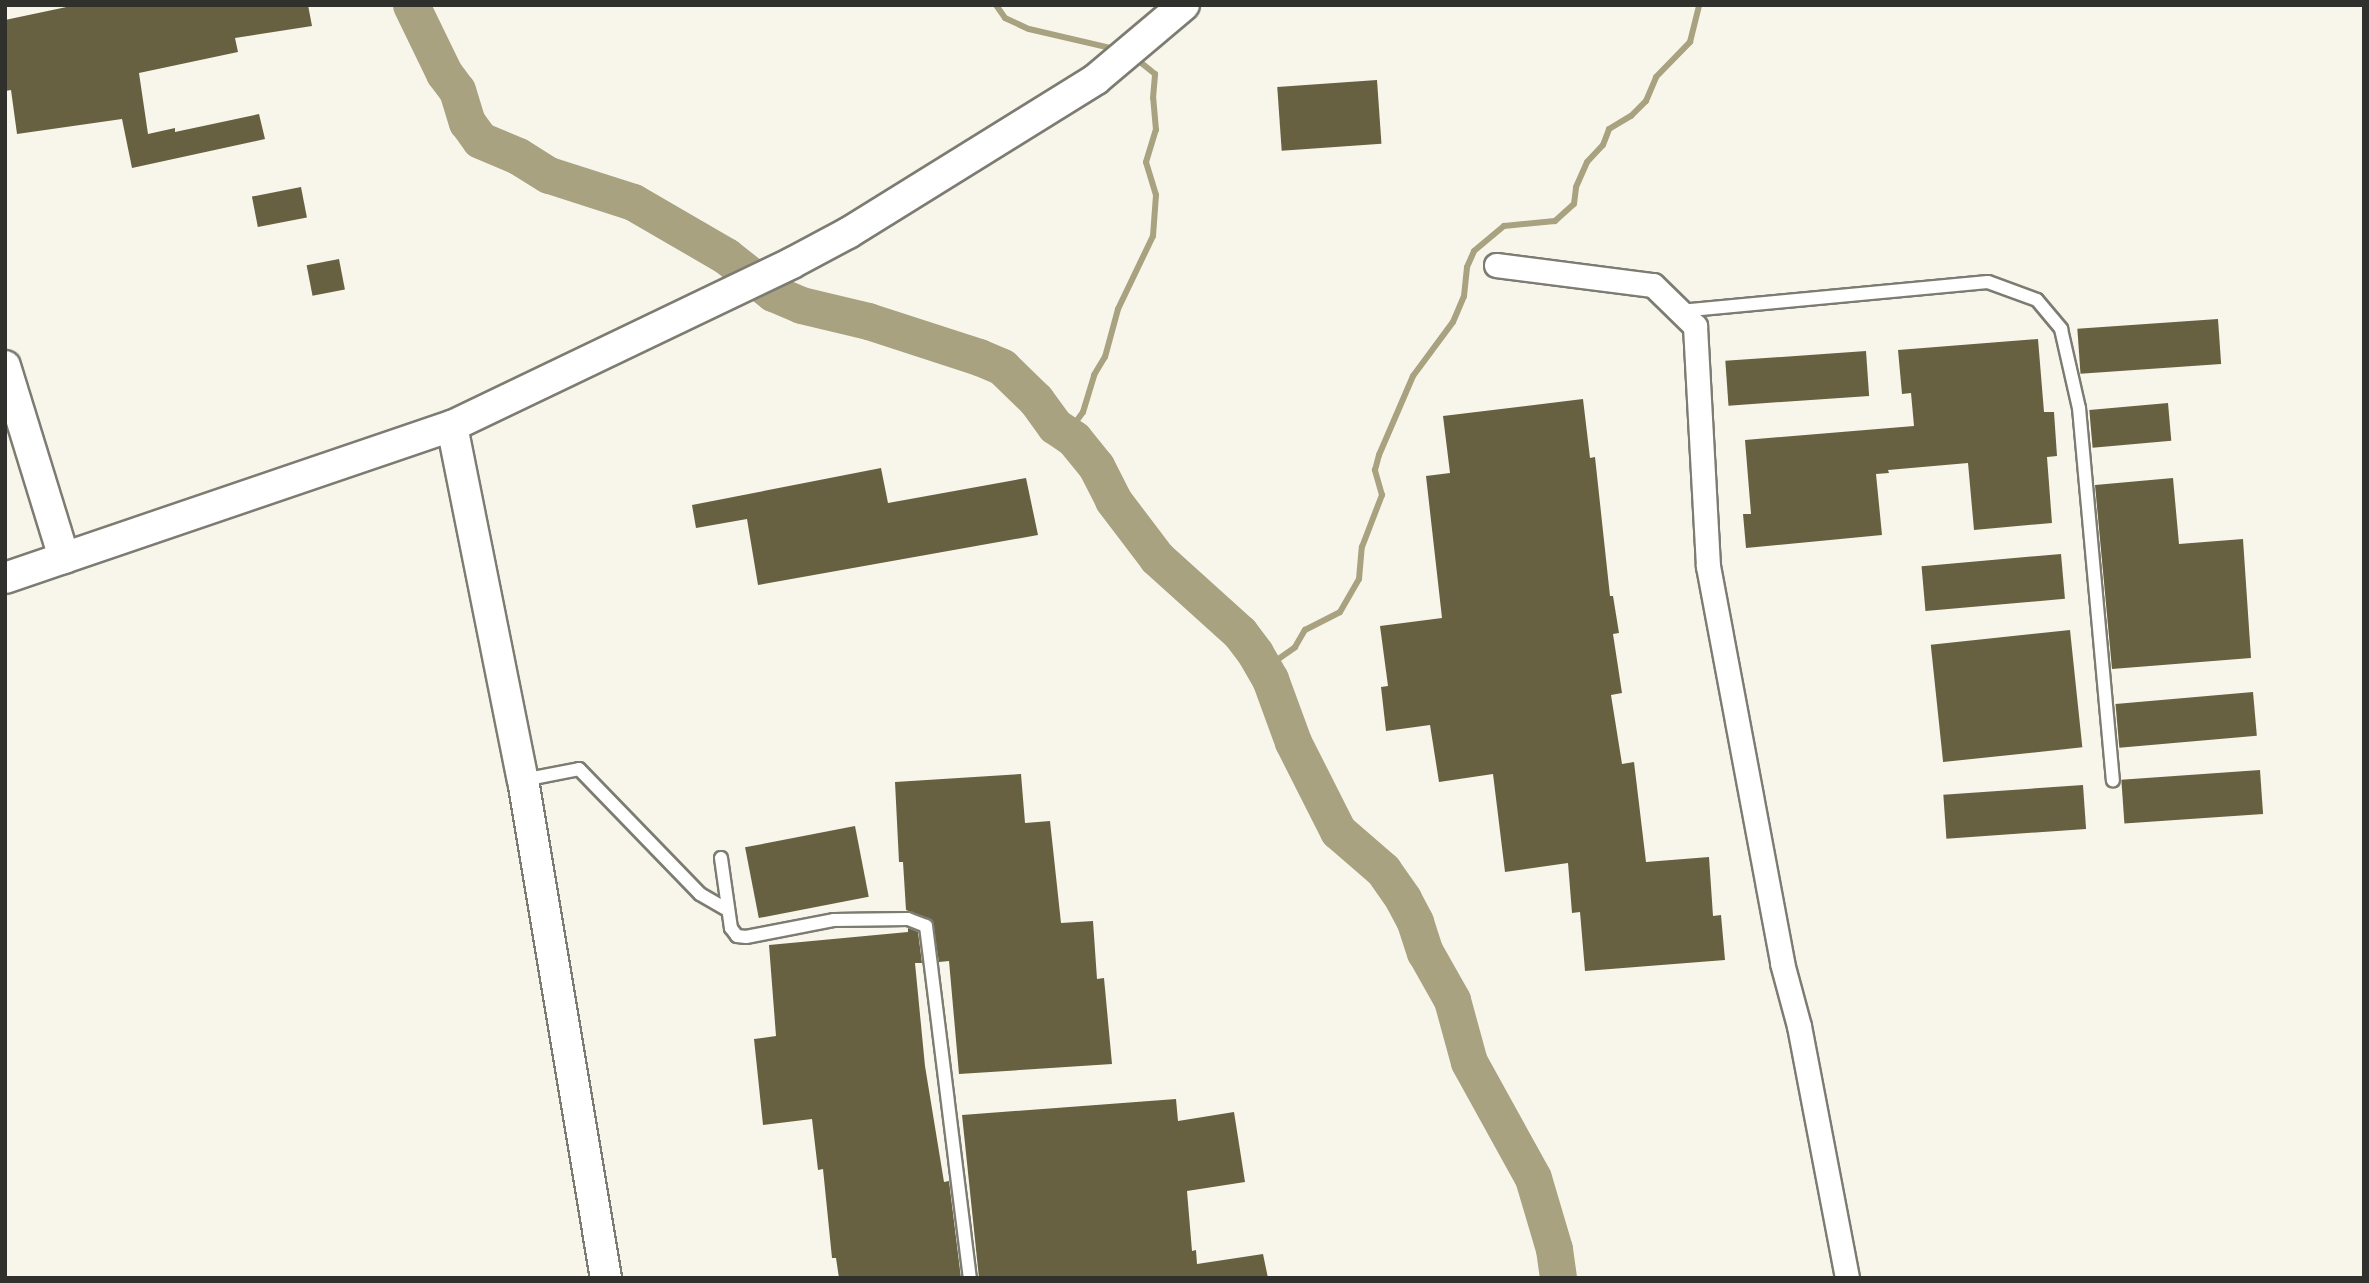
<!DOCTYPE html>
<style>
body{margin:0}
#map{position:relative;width:2369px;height:1283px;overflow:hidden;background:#f8f6eb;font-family:Figtree,sans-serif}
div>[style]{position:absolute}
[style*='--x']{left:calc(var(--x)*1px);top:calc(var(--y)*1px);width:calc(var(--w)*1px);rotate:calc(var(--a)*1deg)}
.stream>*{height:6px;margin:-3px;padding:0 3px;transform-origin:3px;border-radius:3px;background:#a8a280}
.river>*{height:37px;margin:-18.5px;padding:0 18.5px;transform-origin:18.5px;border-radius:18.5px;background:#a8a280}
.building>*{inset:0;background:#676142;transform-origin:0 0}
.roads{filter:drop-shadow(2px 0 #7d7c72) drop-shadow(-2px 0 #7d7c72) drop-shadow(0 2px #7d7c72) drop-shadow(0 -2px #7d7c72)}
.service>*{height:12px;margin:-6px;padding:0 6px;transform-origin:6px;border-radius:6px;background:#fff}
.minor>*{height:23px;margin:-11.5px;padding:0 11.5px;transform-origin:11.5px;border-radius:11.5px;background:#fff}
.tertiary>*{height:30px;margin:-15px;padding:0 15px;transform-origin:15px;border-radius:15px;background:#fff}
span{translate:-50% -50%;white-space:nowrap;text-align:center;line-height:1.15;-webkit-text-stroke:7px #fff;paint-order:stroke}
.frame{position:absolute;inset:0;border:7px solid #30302c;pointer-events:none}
</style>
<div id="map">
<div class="stream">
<div style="--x:996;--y:5;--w:16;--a:55"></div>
<div style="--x:1005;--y:18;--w:26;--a:25"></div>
<div style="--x:1029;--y:29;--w:92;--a:13.1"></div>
<div style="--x:1067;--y:434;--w:27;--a:-54"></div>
<div style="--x:1083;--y:412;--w:39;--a:-73"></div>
<div style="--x:1094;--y:375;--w:21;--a:-59"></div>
<div style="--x:1105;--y:357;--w:50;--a:-74.8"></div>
<div style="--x:1118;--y:309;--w:81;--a:-64.4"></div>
<div style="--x:1153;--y:236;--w:41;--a:-85.8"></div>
<div style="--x:1156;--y:195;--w:34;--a:-107"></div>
<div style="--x:1146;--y:162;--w:34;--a:-73"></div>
<div style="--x:1156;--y:130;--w:32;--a:-95"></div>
<div style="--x:1153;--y:98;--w:24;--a:-85"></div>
<div style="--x:1155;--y:74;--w:26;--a:-141"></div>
<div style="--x:1264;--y:669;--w:38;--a:-35"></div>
<div style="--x:1295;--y:647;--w:20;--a:-60"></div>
<div style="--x:1305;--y:630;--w:39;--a:-27"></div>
<div style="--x:1340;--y:612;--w:38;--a:-60"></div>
<div style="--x:1359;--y:579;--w:32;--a:-85"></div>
<div style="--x:1362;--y:547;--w:56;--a:-69"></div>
<div style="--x:1382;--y:495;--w:26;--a:-106"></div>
<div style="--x:1375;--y:470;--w:16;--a:-75"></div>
<div style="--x:1379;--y:455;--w:86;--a:-66.7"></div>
<div style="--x:1413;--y:376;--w:67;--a:-53.5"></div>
<div style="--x:1453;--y:322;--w:28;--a:-67"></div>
<div style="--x:1464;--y:296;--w:29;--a:-84"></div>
<div style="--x:1467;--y:267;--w:17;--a:-66"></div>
<div style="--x:1474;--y:251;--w:39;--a:-40"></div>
<div style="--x:1504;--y:226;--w:51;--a:-5.6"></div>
<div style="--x:1555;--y:221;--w:25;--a:-42"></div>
<div style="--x:1574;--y:204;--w:17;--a:-83"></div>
<div style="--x:1576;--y:187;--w:27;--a:-66"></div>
<div style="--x:1587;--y:162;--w:23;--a:-47"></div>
<div style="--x:1603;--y:145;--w:17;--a:-69"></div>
<div style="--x:1609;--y:129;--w:26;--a:-31"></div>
<div style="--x:1631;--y:116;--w:21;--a:-45"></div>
<div style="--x:1646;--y:101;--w:26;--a:-67"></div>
<div style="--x:1656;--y:77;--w:49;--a:-45.8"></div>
<div style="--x:1690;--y:42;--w:38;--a:-76"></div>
</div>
<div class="river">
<div style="--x:411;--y:5;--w:76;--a:64.1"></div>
<div style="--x:444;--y:73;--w:21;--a:53"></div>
<div style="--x:457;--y:90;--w:34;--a:73"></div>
<div style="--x:467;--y:122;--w:22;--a:54"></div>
<div style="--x:480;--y:140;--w:41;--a:22.8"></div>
<div style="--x:518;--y:156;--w:36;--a:32"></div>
<div style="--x:549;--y:175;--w:88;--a:17.8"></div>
<div style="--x:633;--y:202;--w:108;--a:30.1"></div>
<div style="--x:726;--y:256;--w:60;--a:38.2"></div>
<div style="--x:773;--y:293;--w:30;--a:23"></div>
<div style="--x:801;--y:305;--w:69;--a:13.4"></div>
<div style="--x:868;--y:321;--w:117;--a:18"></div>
<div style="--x:979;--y:357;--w:25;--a:23"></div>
<div style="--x:1002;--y:367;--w:47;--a:44.1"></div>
<div style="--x:1036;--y:400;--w:32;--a:54"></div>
<div style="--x:1055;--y:426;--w:23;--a:34"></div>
<div style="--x:1074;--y:439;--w:35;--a:51"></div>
<div style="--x:1096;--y:466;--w:38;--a:63"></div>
<div style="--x:1113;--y:500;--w:73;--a:52.8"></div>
<div style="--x:1157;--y:558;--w:112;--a:42.1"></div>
<div style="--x:1240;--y:633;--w:25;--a:53"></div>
<div style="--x:1255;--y:653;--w:30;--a:60"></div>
<div style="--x:1270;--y:679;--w:67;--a:69.9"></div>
<div style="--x:1293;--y:742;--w:100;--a:63.2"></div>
<div style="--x:1338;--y:831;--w:60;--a:40.9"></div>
<div style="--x:1383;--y:870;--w:35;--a:55"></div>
<div style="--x:1403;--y:899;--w:26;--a:62"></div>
<div style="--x:1415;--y:922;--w:32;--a:72"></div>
<div style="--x:1425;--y:952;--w:55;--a:60.6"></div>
<div style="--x:1452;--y:1000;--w:64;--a:74.7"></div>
<div style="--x:1469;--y:1062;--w:132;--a:61.1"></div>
<div style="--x:1533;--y:1178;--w:74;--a:73.5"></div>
<div style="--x:1554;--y:1249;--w:29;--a:82"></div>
</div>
<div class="building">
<div style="clip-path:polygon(76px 5px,308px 5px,312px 26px,235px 38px,238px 52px,139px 73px,148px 134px,175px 128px,175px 132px,259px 114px,265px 139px,132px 168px,122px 119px,17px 134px,11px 90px,5px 91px,5px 20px)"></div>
<div style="left:1377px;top:80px;width:64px;height:100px;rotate:86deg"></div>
<div style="left:301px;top:187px;width:31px;height:50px;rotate:79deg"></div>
<div style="left:339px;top:259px;width:31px;height:33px;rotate:79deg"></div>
<div style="left:2218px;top:319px;width:45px;height:141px;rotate:86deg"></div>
<div style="clip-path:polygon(2038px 339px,2044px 412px,2054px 412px,2057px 456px,2047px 457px,2052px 523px,1974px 530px,1968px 463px,1888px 470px,1889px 473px,1876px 474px,1882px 535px,1746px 548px,1743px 514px,1751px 514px,1745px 440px,1914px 426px,1911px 393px,1902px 394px,1898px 350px)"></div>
<div style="left:1866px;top:351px;width:45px;height:141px;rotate:86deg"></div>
<div style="clip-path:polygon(1583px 399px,1590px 458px,1595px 457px,1610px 596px,1613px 596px,1619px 633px,1613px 634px,1622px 693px,1611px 695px,1622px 764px,1634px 762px,1646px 862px,1709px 857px,1713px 916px,1721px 915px,1725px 960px,1585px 971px,1580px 912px,1572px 913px,1568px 863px,1505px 872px,1493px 774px,1439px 782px,1430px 725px,1386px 731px,1381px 687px,1388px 686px,1380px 626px,1442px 618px,1426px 476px,1450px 473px,1443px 416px)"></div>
<div style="left:2168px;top:403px;width:38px;height:79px;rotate:85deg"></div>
<div style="clip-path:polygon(881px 468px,888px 503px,1026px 478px,1038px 535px,758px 585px,747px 519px,696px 528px,692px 505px)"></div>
<div style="clip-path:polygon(2173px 478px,2179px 544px,2243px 539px,2251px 658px,2112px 669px,2095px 485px)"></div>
<div style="left:2061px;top:554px;width:45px;height:140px;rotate:85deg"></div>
<div style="left:2070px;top:630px;width:118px;height:140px;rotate:84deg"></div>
<div style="left:2253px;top:692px;width:44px;height:138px;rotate:85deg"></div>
<div style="left:2260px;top:770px;width:44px;height:139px;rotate:86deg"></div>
<div style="clip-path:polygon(1021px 774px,1025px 823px,1050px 821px,1061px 923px,1093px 921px,1097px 979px,1104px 978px,1112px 1064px,959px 1074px,949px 961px,939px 962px,932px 920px,906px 910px,903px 862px,899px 862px,895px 782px)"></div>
<div style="left:2083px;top:785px;width:44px;height:140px;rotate:86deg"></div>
<div style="left:855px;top:826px;width:72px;height:112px;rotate:79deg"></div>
<div style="clip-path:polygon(908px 928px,918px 932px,922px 963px,915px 963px,925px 1066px,944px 1182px,949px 1181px,961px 1278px,839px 1278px,836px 1258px,832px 1258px,823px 1169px,818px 1170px,812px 1119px,763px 1125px,754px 1039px,776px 1036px,769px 945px,908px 932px)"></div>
<div style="clip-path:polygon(1176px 1099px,1178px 1121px,1234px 1112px,1245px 1182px,1187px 1191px,1192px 1251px,1196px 1250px,1197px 1264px,1263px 1254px,1268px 1278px,979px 1278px,962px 1115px)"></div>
</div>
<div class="roads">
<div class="service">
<div style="--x:1680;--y:311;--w:309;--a:-5.4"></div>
<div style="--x:1988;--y:282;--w:52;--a:20.2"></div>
<div style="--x:2037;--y:300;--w:38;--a:50"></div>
<div style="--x:2061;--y:329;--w:81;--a:77.2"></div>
<div style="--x:2079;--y:408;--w:374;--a:84.8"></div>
<div style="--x:523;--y:780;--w:57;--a:-11.1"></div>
<div style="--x:579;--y:769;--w:174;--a:45.9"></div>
<div style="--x:700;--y:894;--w:32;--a:30"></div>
<div style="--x:721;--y:858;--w:71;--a:81.9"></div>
<div style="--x:731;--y:928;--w:10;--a:53"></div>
<div style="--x:737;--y:936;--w:9;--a:6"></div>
<div style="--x:746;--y:937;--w:90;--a:-10.9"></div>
<div style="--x:834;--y:920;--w:74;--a:-0.8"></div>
<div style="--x:908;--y:919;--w:19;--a:21"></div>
<div style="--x:926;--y:926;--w:355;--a:82.9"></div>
</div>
<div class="minor">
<div style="--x:1496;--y:265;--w:158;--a:7.3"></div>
<div style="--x:1653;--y:285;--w:59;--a:44.3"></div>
<div style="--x:1695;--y:326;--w:240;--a:86.9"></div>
<div style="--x:1708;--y:566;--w:404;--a:79.4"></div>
<div style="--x:1782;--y:963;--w:65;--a:74.9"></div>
<div style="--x:1799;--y:1026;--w:257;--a:79.2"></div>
</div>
<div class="tertiary">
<div style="--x:5;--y:366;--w:201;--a:72.9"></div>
<div style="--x:452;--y:426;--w:361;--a:78.7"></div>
<div style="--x:523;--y:780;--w:505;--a:80.54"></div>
<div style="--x:5;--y:578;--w:472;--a:-18.8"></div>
<div style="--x:452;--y:426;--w:377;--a:-25.6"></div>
<div style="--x:792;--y:263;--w:64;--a:-28.2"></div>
<div style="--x:848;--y:233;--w:292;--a:-31.8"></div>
<div style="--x:1096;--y:79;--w:115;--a:-40.1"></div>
</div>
</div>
<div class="frame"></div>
</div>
